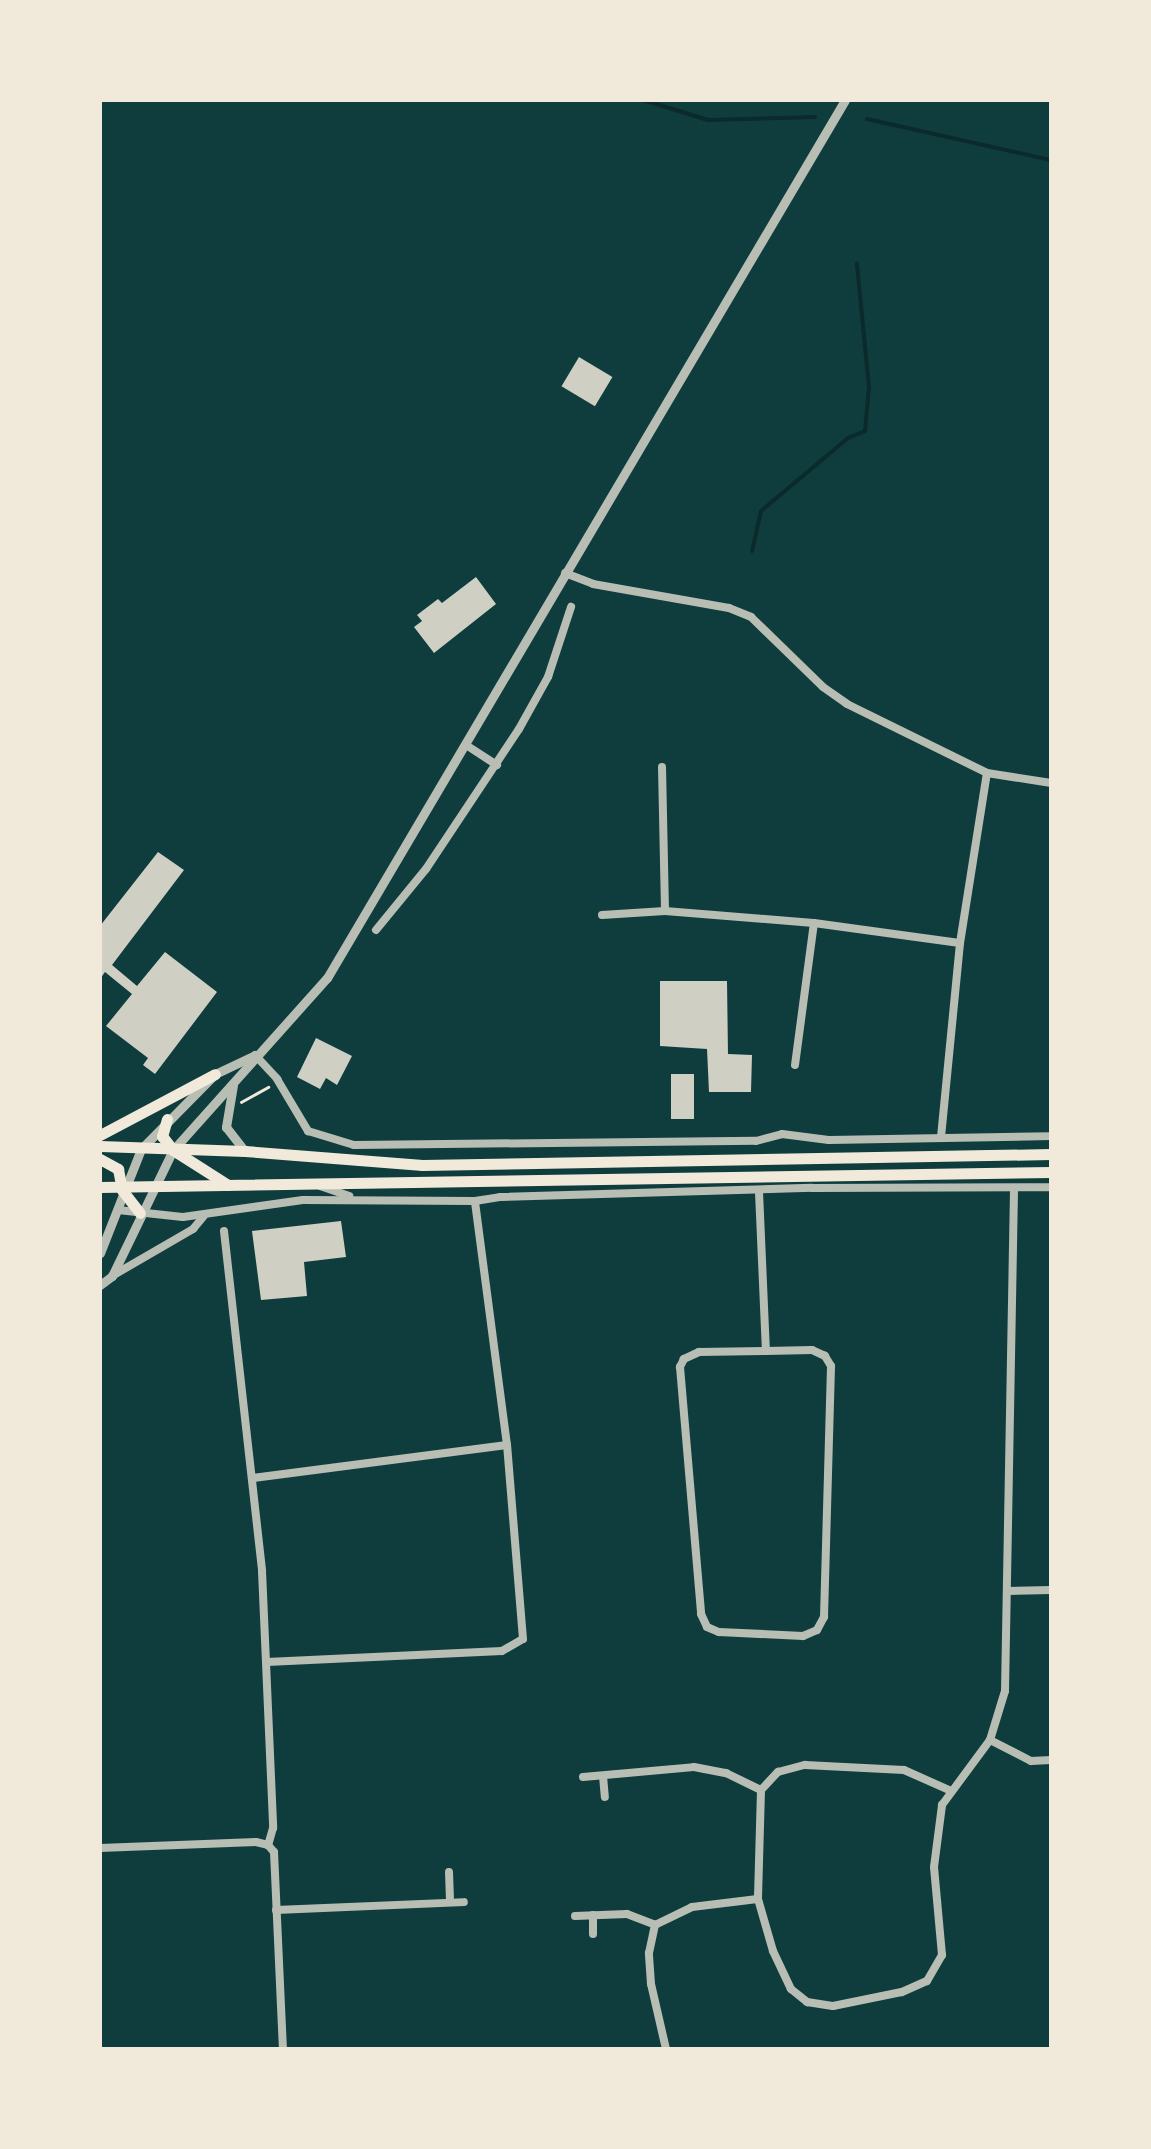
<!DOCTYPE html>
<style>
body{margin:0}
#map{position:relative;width:1151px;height:2149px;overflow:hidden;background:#0f3d3e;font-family:"Varela Round",sans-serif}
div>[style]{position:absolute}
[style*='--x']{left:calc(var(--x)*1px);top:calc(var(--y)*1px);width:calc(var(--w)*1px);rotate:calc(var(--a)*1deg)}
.stream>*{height:4px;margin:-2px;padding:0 2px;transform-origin:2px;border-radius:2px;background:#0a2a2b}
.building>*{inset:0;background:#cfcfc3;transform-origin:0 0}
.path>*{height:2.5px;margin:-1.25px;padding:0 1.25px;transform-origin:1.25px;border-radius:1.25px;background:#f1e9da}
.minor>*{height:8px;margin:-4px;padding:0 4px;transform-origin:4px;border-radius:4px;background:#b8beb3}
.tertiary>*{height:9px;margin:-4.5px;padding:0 4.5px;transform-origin:4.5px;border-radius:4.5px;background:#b8beb3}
.primary>*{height:11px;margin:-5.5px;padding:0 5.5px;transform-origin:5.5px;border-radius:5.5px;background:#f1e9da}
span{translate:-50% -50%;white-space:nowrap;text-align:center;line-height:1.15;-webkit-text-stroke:10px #f1e9da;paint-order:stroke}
.frame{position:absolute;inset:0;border:102px solid #f1e9da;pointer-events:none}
</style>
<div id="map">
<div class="stream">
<div style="--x:643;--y:100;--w:68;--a:17.1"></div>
<div style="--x:708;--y:120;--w:107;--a:-1.6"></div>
<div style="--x:867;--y:119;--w:189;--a:12.6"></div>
<div style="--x:752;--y:551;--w:41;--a:-77.3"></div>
<div style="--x:761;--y:511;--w:114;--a:-40"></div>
<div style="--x:848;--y:438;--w:18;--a:-22"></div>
<div style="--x:865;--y:431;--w:44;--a:-84.8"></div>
<div style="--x:869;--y:387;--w:124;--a:-95.6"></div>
</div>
<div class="building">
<div style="left:579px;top:357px;width:39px;height:34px;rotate:31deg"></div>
<div style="clip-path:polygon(476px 577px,496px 604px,434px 653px,414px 627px,422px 621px,417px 615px,438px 599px,442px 603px)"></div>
<div style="clip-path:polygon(158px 852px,184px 870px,112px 965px,137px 986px,165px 952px,217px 992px,155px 1074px,143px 1065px,148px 1058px,106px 1026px,132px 994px,105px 972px,100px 979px,100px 926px)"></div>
<div style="clip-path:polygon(660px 981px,727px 981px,728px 1054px,752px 1055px,751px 1092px,709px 1092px,707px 1049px,660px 1046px)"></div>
<div style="clip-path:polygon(316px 1038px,352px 1056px,337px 1085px,326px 1078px,320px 1089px,297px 1077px)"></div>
<div style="left:671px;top:1074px;width:23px;height:45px"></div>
<div style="clip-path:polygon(341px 1221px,346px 1257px,304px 1262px,307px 1296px,261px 1300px,252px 1231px)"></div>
</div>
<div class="path">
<div style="--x:241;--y:1102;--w:31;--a:-29"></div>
</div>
<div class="minor">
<div style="--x:565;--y:573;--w:30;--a:21"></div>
<div style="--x:593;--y:584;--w:138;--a:10"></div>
<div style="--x:729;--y:608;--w:24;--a:22"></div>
<div style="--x:751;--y:617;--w:100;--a:44.2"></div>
<div style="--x:823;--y:687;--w:29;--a:35"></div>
<div style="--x:847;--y:704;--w:156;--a:26.2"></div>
<div style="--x:987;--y:773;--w:65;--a:8.9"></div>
<div style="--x:466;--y:745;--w:37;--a:33"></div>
<div style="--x:662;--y:767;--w:144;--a:88.8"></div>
<div style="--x:602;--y:915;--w:63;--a:-3.6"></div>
<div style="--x:665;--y:911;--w:149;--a:4.6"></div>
<div style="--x:814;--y:923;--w:147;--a:7.8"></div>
<div style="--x:376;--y:930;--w:79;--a:-50.7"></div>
<div style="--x:426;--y:869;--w:168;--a:-56.4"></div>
<div style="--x:519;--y:729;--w:60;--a:-60.9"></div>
<div style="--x:548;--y:677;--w:74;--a:-71.8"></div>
<div style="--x:255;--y:1055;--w:33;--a:47"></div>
<div style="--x:277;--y:1079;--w:61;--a:59.2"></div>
<div style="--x:308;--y:1131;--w:48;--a:16.9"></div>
<div style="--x:354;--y:1145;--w:402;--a:-0.6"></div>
<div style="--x:756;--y:1141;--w:27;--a:-15"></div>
<div style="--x:782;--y:1134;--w:47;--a:7.3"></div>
<div style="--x:829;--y:1140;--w:222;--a:-1"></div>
<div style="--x:795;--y:1065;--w:143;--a:-82.4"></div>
<div style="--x:941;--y:1137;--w:195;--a:-84.4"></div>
<div style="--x:960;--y:943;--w:172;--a:-81"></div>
<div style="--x:320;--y:1186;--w:31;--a:19"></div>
<div style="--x:759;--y:1192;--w:159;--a:87.5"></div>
<div style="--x:766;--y:1351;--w:67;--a:179.1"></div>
<div style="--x:699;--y:1352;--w:17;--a:155"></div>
<div style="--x:684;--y:1359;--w:9;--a:117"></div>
<div style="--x:680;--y:1367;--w:248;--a:85.1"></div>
<div style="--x:701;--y:1614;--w:14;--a:65"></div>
<div style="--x:707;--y:1627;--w:13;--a:23"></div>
<div style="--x:719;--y:1632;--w:84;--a:2.7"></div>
<div style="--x:803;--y:1636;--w:15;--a:-23"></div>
<div style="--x:817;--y:1630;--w:15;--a:-62"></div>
<div style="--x:824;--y:1617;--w:251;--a:-88.4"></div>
<div style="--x:831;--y:1366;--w:12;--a:-121"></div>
<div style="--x:825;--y:1356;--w:14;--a:-155"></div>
<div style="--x:812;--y:1350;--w:46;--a:178.8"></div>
<div style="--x:118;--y:1210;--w:65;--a:6.1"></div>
<div style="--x:183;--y:1217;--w:121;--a:-8.1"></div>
<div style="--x:303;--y:1200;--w:172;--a:0.3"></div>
<div style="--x:475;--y:1201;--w:25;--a:-9"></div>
<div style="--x:500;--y:1197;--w:312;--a:-1.7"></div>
<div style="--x:812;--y:1188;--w:239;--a:-0.2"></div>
<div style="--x:224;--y:1231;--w:342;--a:83.6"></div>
<div style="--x:262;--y:1571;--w:257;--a:87.5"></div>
<div style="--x:273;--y:1828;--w:18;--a:106"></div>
<div style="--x:268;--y:1845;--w:9;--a:49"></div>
<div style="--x:274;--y:1852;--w:197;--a:87.4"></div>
<div style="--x:112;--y:1276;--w:94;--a:-30.1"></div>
<div style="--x:193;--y:1229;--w:16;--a:-50"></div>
<div style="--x:253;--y:1478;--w:256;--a:-7.4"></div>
<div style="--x:1009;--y:1591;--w:42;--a:-1.4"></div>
<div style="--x:267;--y:1662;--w:235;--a:-2.7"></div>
<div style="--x:502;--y:1651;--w:24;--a:-30"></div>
<div style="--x:523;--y:1639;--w:195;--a:-94.7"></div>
<div style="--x:507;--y:1445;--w:246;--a:-97.5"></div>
<div style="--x:990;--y:1740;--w:46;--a:27.1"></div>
<div style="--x:1031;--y:1761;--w:20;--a:-3"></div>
<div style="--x:603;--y:1776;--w:21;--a:85"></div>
<div style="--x:583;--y:1777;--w:111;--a:-5.1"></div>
<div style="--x:694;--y:1767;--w:33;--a:11"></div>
<div style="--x:726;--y:1773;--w:39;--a:26"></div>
<div style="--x:761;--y:1790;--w:25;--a:-47"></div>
<div style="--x:778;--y:1772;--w:28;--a:-15"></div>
<div style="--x:805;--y:1765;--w:99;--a:2.9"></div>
<div style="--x:904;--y:1770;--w:49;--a:24"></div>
<div style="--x:761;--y:1790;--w:109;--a:91.6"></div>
<div style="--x:758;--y:1899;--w:54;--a:73.9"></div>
<div style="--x:773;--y:1951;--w:42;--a:64.7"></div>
<div style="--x:791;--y:1989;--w:21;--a:39"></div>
<div style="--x:807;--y:2002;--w:26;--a:9"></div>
<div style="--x:833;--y:2006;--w:70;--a:-11.5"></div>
<div style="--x:902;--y:1992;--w:27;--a:-24"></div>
<div style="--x:927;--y:1981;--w:30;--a:-60"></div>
<div style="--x:942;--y:1955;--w:88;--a:-95.2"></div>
<div style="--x:934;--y:1867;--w:63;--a:-82.6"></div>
<div style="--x:942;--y:1805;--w:81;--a:-53.6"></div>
<div style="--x:990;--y:1740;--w:51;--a:-73"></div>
<div style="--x:1005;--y:1691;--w:503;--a:-88.97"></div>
<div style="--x:100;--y:1848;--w:156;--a:-2.2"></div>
<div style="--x:256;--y:1842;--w:12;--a:14"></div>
<div style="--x:449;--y:1872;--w:30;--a:88"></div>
<div style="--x:276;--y:1910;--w:188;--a:-2.4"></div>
<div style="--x:575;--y:1916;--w:52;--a:-2.2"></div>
<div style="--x:627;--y:1914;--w:30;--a:21"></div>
<div style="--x:593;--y:1934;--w:19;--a:-90"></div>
<div style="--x:666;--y:2049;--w:67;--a:-103"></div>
<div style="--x:651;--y:1984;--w:31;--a:-94"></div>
<div style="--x:649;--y:1953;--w:29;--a:-78"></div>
<div style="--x:655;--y:1925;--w:41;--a:-25.9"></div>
<div style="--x:692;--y:1907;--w:66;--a:-6.9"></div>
</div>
<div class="tertiary">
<div style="--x:233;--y:1085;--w:43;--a:99.5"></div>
<div style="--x:226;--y:1127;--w:31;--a:52"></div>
<div style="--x:100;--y:1253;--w:112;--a:-68.5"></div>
<div style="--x:141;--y:1149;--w:105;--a:-45.4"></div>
<div style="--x:215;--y:1074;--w:42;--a:-25.3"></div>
<div style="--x:100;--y:1285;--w:15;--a:-37"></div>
<div style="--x:112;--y:1276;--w:140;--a:-64.2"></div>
<div style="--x:173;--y:1150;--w:231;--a:-48.2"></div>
<div style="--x:327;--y:978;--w:1019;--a:-59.46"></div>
</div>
<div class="primary">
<div style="--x:167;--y:1119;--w:18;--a:106"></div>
<div style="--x:162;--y:1136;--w:18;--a:52"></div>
<div style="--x:173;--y:1150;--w:65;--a:32.5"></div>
<div style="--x:100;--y:1135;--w:130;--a:-27.9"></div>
<div style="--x:100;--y:1146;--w:145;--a:2"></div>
<div style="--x:245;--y:1151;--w:178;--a:4.5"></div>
<div style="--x:422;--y:1165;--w:629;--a:-1"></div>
<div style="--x:100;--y:1159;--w:21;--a:29"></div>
<div style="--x:118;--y:1169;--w:21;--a:79"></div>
<div style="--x:122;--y:1190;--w:29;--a:52"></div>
<div style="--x:100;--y:1187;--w:951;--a:-0.9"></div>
</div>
<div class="frame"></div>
</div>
